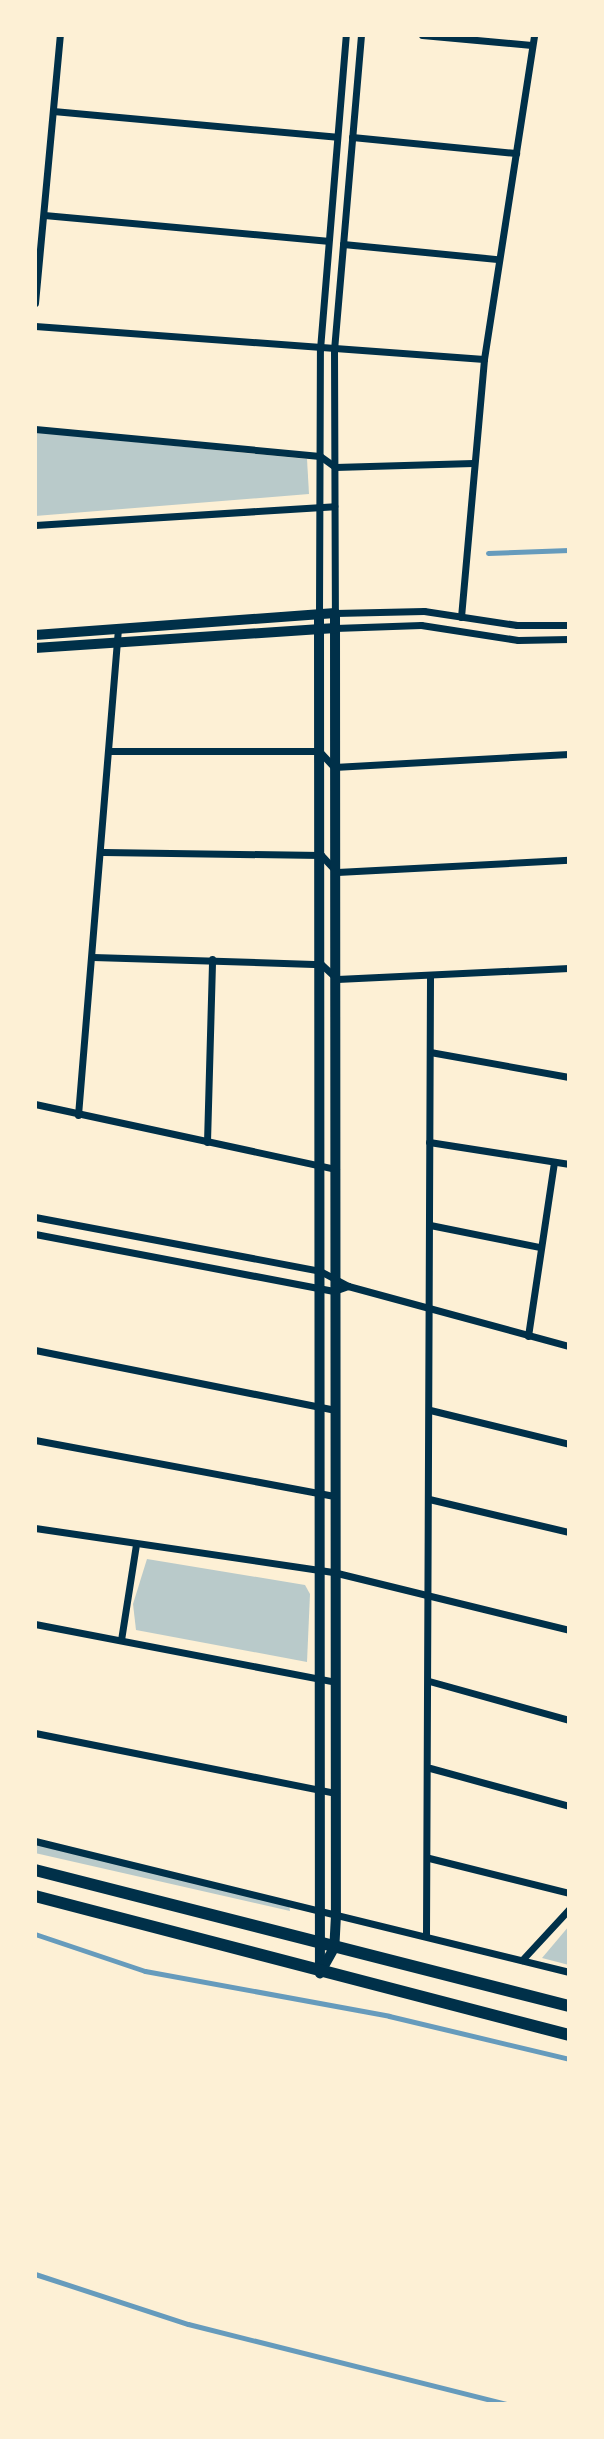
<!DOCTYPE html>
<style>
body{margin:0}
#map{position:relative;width:604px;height:2439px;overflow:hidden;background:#fdf0d5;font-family:"Sofia Sans Condensed",sans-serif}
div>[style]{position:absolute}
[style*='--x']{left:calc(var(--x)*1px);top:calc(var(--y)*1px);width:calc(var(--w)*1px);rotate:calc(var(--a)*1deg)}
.green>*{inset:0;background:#b9caca}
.stream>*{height:5px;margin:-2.5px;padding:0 2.5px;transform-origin:2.5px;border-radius:2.5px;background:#669bbc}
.minor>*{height:7px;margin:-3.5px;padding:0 3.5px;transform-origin:3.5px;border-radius:3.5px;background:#003049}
.tertiary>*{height:10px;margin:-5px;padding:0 5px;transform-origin:5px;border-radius:5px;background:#003049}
.primary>*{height:12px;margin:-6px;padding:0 6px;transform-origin:6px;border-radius:6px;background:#003049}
span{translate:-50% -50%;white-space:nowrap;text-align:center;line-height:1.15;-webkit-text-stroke:5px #fdf0d5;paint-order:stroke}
.frame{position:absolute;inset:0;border:37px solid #fdf0d5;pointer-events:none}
</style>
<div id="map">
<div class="green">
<div style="clip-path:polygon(35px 432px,307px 459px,309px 494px,35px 516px)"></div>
<div style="clip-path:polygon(147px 1559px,305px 1585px,310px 1594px,307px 1662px,136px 1630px,133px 1604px)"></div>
<div style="clip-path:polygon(35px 1843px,289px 1905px,290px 1911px,35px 1853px)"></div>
<div style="clip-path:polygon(569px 1926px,569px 1965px,542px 1958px)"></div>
</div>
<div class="stream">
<div style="--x:488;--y:553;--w:81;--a:-2.1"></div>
<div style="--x:35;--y:1934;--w:116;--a:18.6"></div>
<div style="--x:145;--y:1971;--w:248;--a:10.4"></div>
<div style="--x:389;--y:2016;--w:185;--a:13.4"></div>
<div style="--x:35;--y:2274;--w:161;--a:18.1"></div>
<div style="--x:188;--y:2324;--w:329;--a:14.1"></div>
</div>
<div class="minor">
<div style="--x:361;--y:35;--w:316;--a:94.9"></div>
<div style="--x:334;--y:350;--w:263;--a:89.8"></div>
<div style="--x:335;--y:613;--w:89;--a:-1.3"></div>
<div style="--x:424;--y:611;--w:94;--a:8.6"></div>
<div style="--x:517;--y:625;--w:52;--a:0"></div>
<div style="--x:422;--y:35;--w:110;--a:5.2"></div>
<div style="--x:53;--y:111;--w:285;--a:5.2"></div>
<div style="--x:352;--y:137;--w:165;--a:5.6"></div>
<div style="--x:44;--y:215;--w:284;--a:5.2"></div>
<div style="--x:343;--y:244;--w:155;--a:5.6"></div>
<div style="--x:35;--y:303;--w:269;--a:-84.7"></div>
<div style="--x:35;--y:326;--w:450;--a:4.2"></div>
<div style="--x:35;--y:429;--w:286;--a:5.4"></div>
<div style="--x:320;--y:456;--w:19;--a:36"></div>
<div style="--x:335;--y:467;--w:138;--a:-1.7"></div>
<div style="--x:35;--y:525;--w:300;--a:-3.6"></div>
<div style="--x:319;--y:614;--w:265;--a:-89.8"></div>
<div style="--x:320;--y:349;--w:315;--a:-85.3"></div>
<div style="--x:461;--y:617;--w:259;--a:-84.9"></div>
<div style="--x:484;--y:359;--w:328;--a:-81.2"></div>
<div style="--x:335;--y:628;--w:86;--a:-2"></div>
<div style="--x:421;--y:625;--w:98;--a:8.8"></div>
<div style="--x:518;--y:640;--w:51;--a:-1.1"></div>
<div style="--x:111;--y:751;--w:208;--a:0"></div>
<div style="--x:319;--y:751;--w:22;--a:47"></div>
<div style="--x:334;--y:767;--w:235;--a:-3.2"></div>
<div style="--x:103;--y:852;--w:218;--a:0.8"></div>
<div style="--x:321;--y:855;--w:23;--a:47"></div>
<div style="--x:337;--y:872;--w:232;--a:-3"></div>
<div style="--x:93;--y:957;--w:228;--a:1.8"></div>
<div style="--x:321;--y:964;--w:22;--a:43"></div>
<div style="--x:337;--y:979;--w:232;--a:-2.7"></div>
<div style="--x:430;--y:1052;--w:141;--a:10.2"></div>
<div style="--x:35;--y:1104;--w:308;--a:12.2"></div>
<div style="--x:78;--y:1115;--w:487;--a:-85.3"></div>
<div style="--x:207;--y:1142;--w:183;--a:-88.4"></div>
<div style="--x:429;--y:1142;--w:142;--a:8.9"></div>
<div style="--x:35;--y:1217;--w:290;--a:10.7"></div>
<div style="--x:320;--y:1271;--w:32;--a:28"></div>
<div style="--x:348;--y:1286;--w:229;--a:15.2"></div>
<div style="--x:430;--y:1225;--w:111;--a:11.4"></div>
<div style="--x:35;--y:1234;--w:304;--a:10.8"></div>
<div style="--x:334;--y:1291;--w:15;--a:-20"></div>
<div style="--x:528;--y:1336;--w:176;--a:-81.5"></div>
<div style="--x:35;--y:1350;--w:305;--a:11.3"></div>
<div style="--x:430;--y:1410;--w:143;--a:13.7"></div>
<div style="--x:35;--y:1440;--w:303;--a:10.6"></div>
<div style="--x:429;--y:1499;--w:144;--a:13.3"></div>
<div style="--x:35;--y:1528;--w:301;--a:8.4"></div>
<div style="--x:333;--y:1572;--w:243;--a:13.8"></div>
<div style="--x:35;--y:1624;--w:306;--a:10.9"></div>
<div style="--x:121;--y:1640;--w:97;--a:-81.1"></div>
<div style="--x:429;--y:1681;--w:145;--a:15.6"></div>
<div style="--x:35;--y:1733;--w:307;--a:11.3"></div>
<div style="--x:430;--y:1768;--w:144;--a:15.3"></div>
<div style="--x:35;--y:1841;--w:550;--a:13.78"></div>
<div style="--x:429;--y:1858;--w:144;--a:14"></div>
<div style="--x:426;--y:1934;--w:958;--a:-89.76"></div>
<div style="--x:522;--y:1960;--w:69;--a:-47.3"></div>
</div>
<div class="tertiary">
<div style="--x:319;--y:614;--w:1357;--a:89.96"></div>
<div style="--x:35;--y:635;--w:301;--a:-4.2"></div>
<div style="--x:335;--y:613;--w:1302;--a:89.96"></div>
<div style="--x:336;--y:1915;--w:33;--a:93"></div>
<div style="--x:334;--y:1948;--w:29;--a:119"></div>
<div style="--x:35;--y:648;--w:301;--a:-3.8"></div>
</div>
<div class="primary">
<div style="--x:35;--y:1870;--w:551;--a:14.29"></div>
<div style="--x:35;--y:1896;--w:552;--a:14.59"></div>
</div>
<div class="frame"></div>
</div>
